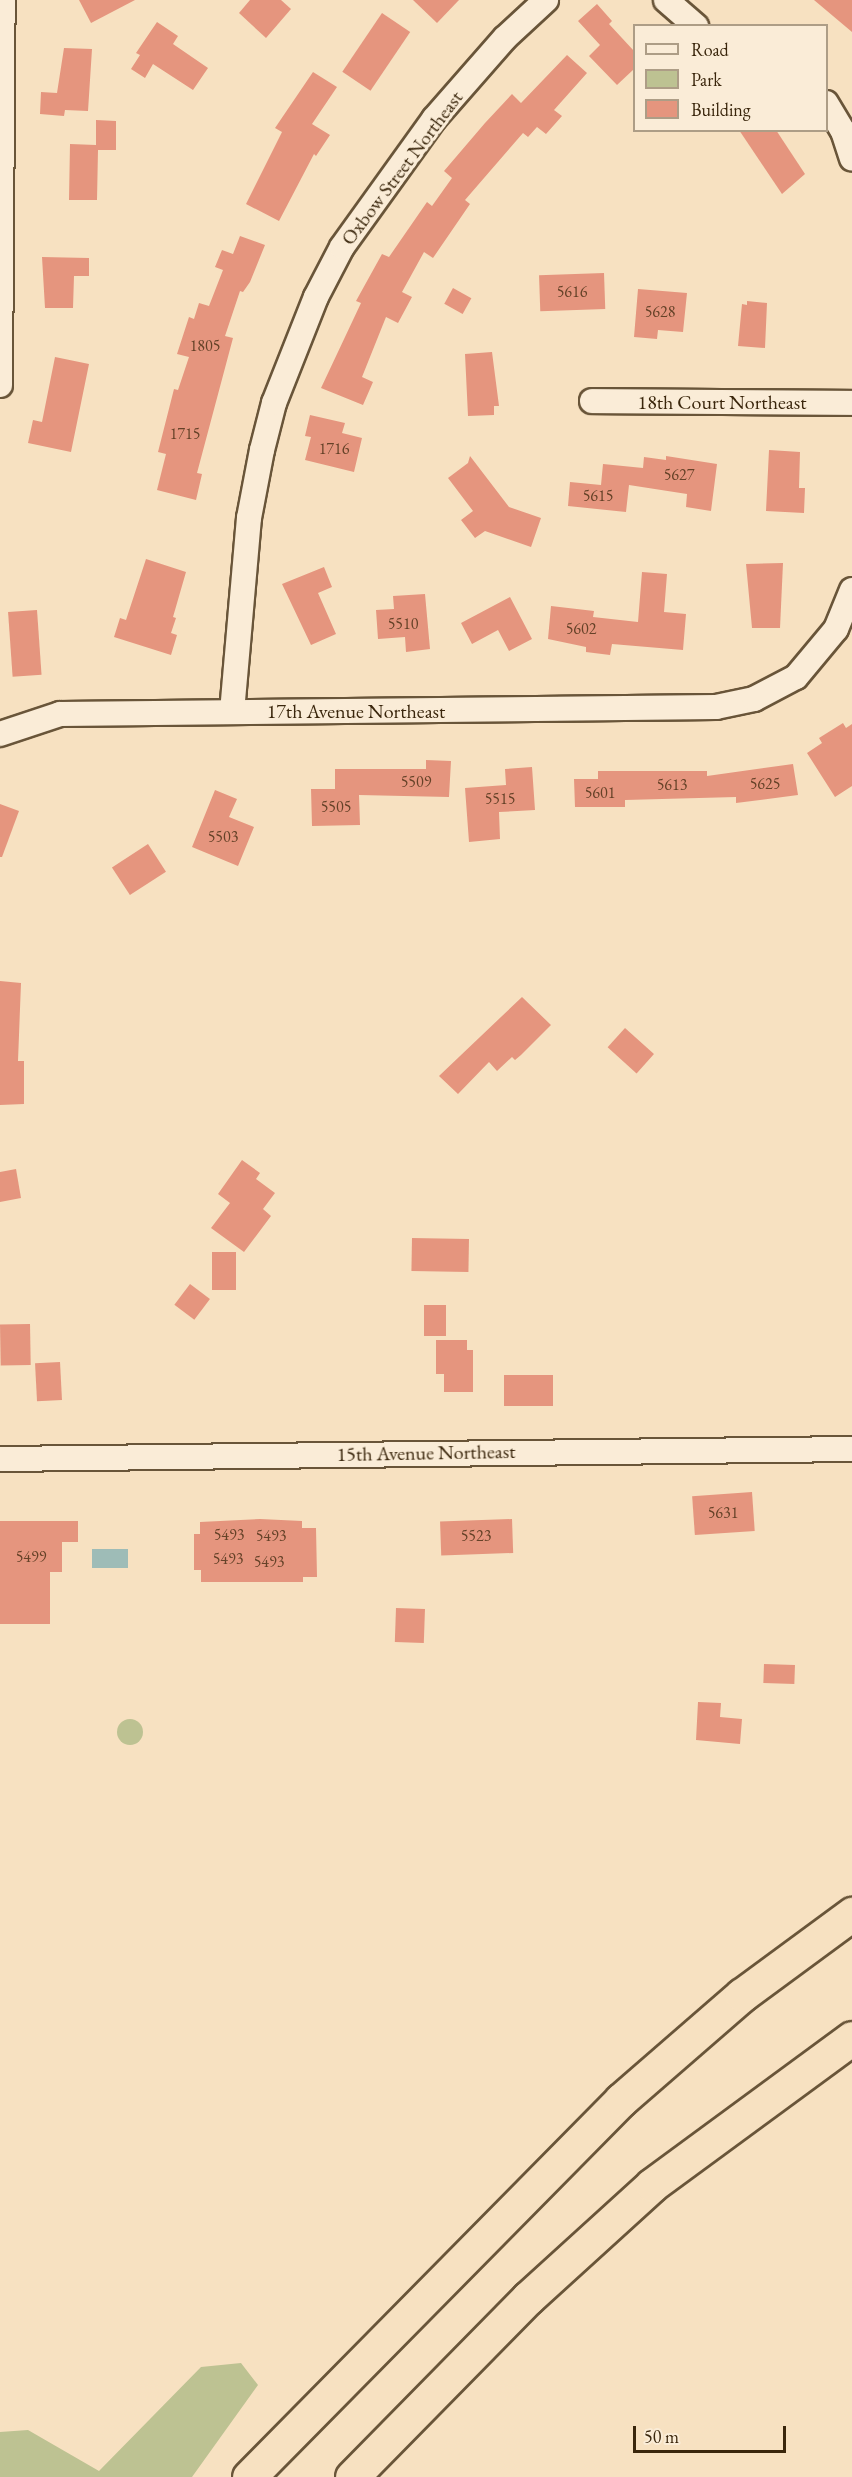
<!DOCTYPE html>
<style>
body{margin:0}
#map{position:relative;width:852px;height:2477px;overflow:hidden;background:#f7e1c1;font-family:"EB Garamond",serif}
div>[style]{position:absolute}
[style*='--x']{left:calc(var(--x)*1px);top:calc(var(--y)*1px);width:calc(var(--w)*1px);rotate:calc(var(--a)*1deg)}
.green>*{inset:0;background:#bdc292}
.round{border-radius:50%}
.water>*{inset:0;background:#9ebcb7;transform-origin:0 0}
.building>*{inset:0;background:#e5957e;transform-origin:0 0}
.roads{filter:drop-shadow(2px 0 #695539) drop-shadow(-2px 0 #695539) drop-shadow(0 2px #695539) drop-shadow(0 -2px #695539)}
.minor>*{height:24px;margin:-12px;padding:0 12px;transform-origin:12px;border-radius:12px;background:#faecd7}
.highway>*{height:33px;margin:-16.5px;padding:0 16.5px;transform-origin:16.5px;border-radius:16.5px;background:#f7e1c1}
span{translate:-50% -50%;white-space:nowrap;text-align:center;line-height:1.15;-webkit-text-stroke:6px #faecd7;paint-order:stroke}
.number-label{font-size:16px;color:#654228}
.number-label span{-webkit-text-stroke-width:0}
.street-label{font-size:20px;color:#3a260c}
.legend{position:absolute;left:633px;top:24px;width:195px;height:108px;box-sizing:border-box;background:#faecd7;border:2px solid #ad9d86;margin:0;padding:8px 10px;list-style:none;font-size:18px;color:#3a260c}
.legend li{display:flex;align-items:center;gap:12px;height:30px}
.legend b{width:30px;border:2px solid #ad9d86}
.scale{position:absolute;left:633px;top:2426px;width:153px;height:27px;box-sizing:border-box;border:3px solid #3a260c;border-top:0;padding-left:8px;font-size:18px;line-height:21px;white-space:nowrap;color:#3a260c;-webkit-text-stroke:4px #faecd7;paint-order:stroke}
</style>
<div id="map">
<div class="green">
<div class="round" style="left:117px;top:1719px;width:26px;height:26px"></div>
<div style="clip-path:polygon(241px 2363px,258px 2385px,192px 2477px,0 2477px,0 2432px,28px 2430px,99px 2471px,201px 2367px)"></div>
</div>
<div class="water">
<div style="left:92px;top:1549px;width:36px;height:19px"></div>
</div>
<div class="building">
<div style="clip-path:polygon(79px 0,135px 0,91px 23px)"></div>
<div style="clip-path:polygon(250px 0,281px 0,291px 9px,266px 38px,239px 13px)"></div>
<div style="clip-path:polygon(413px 0,459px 0,437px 23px)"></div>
<div style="clip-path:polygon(814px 0,852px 0,852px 32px)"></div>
<div style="clip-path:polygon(597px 4px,612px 21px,609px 24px,634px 51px,634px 69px,617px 85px,589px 56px,600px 45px,578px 21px)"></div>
<div style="left:382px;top:13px;width:34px;height:71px;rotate:34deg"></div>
<div style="clip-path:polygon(157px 22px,178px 36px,173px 44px,208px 68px,193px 90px,153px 64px,145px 78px,131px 69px,140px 55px,136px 53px)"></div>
<div style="clip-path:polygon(64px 48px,92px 49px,88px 111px,65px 110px,64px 116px,40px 114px,41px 92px,57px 93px)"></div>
<div style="clip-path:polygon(567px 55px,587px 73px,554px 110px,562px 116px,546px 134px,537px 127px,528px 137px,523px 133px,465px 200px,470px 204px,433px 258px,424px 252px,402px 292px,412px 297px,398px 323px,386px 317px,362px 377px,373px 382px,363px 405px,321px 388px,361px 303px,356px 301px,382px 254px,389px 257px,427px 202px,432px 206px,452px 178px,444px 171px,485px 123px,512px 94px,521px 103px)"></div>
<div style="clip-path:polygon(313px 72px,337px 87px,312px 124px,330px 135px,316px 156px,314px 154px,279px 221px,246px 204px,282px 132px,275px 128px)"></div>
<div style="clip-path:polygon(96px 120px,116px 121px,116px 150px,98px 150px,97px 200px,69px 200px,70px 144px,96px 145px)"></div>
<div style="clip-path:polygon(739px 130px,776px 130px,805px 174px,782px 194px)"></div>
<div style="clip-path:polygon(240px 236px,265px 245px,250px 282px,243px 292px,240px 291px,225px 336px,233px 338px,197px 473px,202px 474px,196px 500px,157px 490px,166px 454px,158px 452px,174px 389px,178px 390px,189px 357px,177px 354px,189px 317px,194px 319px,199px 303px,209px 306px,223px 270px,215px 267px,222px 250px,233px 254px)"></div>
<div style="clip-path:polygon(42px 257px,89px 258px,89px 276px,74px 276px,73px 308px,45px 308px)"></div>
<div style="left:604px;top:273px;width:36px;height:65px;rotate:88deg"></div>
<div style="left:453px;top:288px;width:21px;height:18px;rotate:29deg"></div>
<div style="clip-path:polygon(638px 289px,687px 293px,683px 332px,658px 330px,657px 339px,634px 337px)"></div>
<div style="clip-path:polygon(747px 301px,767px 303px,765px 348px,738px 346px,742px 304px,747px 305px)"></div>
<div style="clip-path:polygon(492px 352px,499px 406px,494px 406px,494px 415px,468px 416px,465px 354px)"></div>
<div style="clip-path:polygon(55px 357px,89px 364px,71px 452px,28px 443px,33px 420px,42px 422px)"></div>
<div style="clip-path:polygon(310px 415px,345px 423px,342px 433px,362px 438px,354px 472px,305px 460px,311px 437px,305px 436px)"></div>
<div style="clip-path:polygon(769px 450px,800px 452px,799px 488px,805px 488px,804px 513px,766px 511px)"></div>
<div style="clip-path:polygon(470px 456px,509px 507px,541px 518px,531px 547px,485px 531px,475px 538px,461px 520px,473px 511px,448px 478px,468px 463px)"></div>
<div style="clip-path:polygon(666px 456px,717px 464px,711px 511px,686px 507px,687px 494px,629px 485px,626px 512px,568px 506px,570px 482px,601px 485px,603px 464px,643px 468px,644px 457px,666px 460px)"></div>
<div style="clip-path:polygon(146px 559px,186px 572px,173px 617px,176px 618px,171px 633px,177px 635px,171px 655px,114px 637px,120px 618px,126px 620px)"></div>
<div style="clip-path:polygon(783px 563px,780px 628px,752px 628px,746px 564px)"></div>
<div style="clip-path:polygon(324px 567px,332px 587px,318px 593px,336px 634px,311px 645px,282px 584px)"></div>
<div style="clip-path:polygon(642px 572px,667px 574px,664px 612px,686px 614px,683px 650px,612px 644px,610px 655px,586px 652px,586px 647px,548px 639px,551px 606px,594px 611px,593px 617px,638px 622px)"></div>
<div style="clip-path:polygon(425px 594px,430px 649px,406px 652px,405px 637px,378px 639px,376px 610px,394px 609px,393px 596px)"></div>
<div style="clip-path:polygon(510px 597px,532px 639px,509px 651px,498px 630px,472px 644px,461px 623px)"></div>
<div style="left:37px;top:610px;width:65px;height:29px;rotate:86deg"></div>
<div style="clip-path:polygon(843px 723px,846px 728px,852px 724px,852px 786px,835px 797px,807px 753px,822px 743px,819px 738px)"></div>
<div style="clip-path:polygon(426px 760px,451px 761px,449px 797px,359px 795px,360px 825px,312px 826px,311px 789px,335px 789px,335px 769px,426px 769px)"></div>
<div style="clip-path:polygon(793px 764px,798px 795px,736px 803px,736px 797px,625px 800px,625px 807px,575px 807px,574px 779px,598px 779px,598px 771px,707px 771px,707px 776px)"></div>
<div style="clip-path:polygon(532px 767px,535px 810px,499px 812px,500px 839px,469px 842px,465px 788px,506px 785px,505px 769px)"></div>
<div style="clip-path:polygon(215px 790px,237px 799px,229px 817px,254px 827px,238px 866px,192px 847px)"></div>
<div style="clip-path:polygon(0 804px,19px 811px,2px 857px,0 857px)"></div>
<div style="left:148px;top:844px;width:33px;height:43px;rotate:57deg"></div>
<div style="clip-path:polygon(0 981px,21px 983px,18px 1061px,24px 1061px,24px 1104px,0 1105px)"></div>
<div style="clip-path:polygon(522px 997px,551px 1025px,521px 1055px,515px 1060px,512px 1057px,497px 1071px,489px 1062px,458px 1094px,439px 1076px)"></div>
<div style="left:625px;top:1028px;width:39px;height:26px;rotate:42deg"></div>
<div style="clip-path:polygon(242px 1160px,260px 1173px,256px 1179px,275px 1193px,263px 1209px,271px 1216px,244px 1252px,211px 1228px,230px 1203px,218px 1194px)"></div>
<div style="clip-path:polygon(16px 1169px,21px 1198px,0 1202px,0 1172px)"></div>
<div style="left:412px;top:1238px;width:57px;height:33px;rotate:1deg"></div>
<div style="left:212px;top:1252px;width:24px;height:38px"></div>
<div style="left:190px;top:1284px;width:25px;height:26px;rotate:37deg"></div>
<div style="left:424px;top:1305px;width:22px;height:31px"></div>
<div style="left:30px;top:1324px;width:41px;height:30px;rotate:89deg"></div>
<div style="clip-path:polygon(436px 1340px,467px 1340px,467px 1350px,473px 1350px,473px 1392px,444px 1392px,444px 1374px,436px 1374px)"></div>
<div style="left:60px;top:1362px;width:38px;height:25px;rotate:87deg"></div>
<div style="left:504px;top:1375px;width:49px;height:31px"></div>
<div style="left:752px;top:1492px;width:39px;height:60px;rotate:86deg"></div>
<div style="clip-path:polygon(260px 1519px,302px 1521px,302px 1528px,316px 1528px,317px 1577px,303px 1577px,303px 1582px,201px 1582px,201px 1570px,194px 1570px,194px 1534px,200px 1534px,200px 1522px)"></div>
<div style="left:512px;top:1519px;width:34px;height:72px;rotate:88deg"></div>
<div style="clip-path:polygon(0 1521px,78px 1521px,78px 1542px,62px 1542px,62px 1572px,50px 1572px,50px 1624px,0 1624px)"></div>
<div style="left:396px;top:1608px;width:29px;height:34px;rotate:2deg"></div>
<div style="left:764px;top:1664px;width:31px;height:19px;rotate:2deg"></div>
<div style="clip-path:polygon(698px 1702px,721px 1703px,720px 1717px,742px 1719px,740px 1744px,696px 1740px)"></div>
</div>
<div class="roads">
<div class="minor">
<div style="--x:666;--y:0;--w:40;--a:41"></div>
<div style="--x:826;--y:103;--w:33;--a:59"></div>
<div style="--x:843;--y:131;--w:29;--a:72"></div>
<div style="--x:0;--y:385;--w:385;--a:-89.6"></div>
<div style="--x:592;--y:401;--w:260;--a:0.4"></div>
<div style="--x:232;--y:712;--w:195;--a:-85"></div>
<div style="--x:249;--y:518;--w:69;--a:-79.2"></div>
<div style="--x:262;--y:450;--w:49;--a:-75.7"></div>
<div style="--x:274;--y:403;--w:114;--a:-68.4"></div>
<div style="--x:316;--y:297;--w:56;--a:-62.5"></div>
<div style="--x:342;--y:247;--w:158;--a:-54.3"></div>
<div style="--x:434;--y:119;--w:108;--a:-48.8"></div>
<div style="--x:505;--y:38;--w:56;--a:-42.8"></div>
<div style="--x:0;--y:734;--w:63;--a:-18.4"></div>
<div style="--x:60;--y:714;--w:656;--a:-0.61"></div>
<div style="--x:716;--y:707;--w:39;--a:-12"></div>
<div style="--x:754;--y:699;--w:47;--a:-27.6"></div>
<div style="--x:796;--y:677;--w:62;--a:-50.2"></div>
<div style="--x:836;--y:629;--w:42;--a:-67.7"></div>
<div style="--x:0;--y:1459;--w:852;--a:-0.67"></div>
</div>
<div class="highway">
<div style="--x:249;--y:2477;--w:530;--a:-45.38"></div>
<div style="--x:621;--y:2100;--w:160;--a:-41"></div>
<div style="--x:742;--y:1995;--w:137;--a:-36.4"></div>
<div style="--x:352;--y:2477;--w:251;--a:-45.5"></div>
<div style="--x:528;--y:2298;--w:168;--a:-42.3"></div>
<div style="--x:652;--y:2185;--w:248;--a:-36.3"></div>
</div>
</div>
<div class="number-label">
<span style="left:572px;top:292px">5616</span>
<span style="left:660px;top:312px">5628</span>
<span style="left:205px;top:346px">1805</span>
<span style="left:185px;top:434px">1715</span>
<span style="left:334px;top:449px">1716</span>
<span style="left:679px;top:475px">5627</span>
<span style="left:598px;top:496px">5615</span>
<span style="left:403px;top:624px">5510</span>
<span style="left:581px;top:629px">5602</span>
<span style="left:416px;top:782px">5509</span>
<span style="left:765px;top:784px">5625</span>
<span style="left:672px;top:785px">5613</span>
<span style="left:600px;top:793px">5601</span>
<span style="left:500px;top:799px">5515</span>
<span style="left:336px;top:807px">5505</span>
<span style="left:223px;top:837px">5503</span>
<span style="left:723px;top:1513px">5631</span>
<span style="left:229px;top:1535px">5493</span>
<span style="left:271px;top:1536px">5493</span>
<span style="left:476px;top:1536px">5523</span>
<span style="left:31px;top:1557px">5499</span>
<span style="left:228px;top:1559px">5493</span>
<span style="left:269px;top:1562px">5493</span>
</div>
<div class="street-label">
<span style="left:402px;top:168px;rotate:-53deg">Oxbow Street Northeast</span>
<span style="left:722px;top:402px">18th Court Northeast</span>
<span style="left:356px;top:711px">17th Avenue Northeast</span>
<span style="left:426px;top:1453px;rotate:-1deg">15th Avenue Northeast</span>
</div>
<ul class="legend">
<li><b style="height:8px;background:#faecd7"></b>Road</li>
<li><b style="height:16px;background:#bdc292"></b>Park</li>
<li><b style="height:16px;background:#e5957e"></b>Building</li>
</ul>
<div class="scale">50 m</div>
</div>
